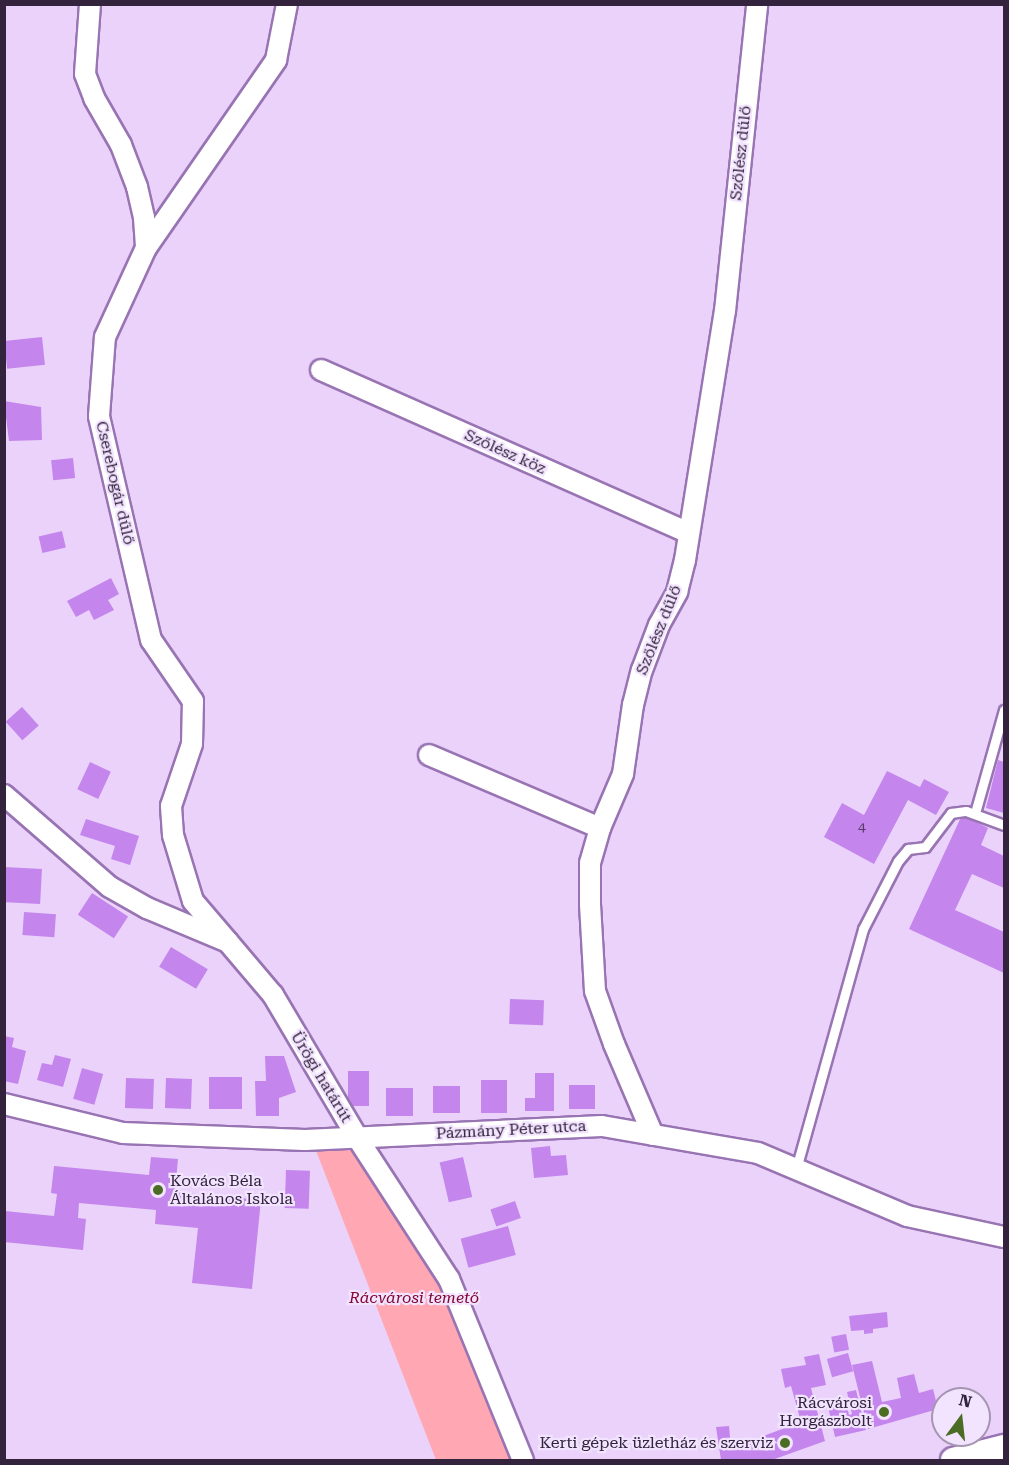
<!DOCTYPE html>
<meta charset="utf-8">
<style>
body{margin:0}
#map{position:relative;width:1009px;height:1465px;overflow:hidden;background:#ead2fb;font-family:"Roboto Serif",serif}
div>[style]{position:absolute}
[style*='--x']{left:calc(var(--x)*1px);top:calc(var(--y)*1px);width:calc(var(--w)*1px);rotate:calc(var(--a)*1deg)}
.green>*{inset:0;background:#ffa7b3}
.building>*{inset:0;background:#c485ed;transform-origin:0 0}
.roads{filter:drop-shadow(2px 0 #9974b3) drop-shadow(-2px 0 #9974b3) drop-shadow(0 2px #9974b3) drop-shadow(0 -2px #9974b3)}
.service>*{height:9px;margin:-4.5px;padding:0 4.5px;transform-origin:4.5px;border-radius:4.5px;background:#fff}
.minor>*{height:20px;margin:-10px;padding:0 10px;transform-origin:10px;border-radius:10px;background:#fff}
.tertiary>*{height:24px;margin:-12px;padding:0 12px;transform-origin:12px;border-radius:12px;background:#fff}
.dots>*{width:16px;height:16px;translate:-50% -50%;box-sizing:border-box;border:3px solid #f2e3fe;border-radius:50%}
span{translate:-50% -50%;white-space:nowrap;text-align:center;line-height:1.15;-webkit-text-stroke:4.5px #f2e3fe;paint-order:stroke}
.number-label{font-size:14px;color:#573c69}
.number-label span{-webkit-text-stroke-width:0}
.street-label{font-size:16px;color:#33233d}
.poi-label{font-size:16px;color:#33233d}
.left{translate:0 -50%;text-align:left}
.right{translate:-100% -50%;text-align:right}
.park-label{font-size:16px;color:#820831;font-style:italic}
.frame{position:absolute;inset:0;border:6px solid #33233d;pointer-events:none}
.north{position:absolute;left:931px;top:1387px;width:60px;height:60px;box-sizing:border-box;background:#f2e3fe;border:2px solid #a696b1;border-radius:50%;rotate:15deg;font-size:16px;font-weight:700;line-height:24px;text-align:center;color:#33233d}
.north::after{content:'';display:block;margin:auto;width:21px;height:27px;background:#4a6c23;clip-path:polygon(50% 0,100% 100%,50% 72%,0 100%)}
</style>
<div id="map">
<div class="green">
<div style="clip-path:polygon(360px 1142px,449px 1279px,515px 1458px,505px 1460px,436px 1460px,315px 1148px)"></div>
</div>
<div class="building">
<div style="left:42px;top:337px;width:28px;height:38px;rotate:84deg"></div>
<div style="clip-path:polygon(4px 401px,41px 407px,42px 440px,9px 441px)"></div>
<div style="left:73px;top:458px;width:20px;height:22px;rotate:84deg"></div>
<div style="left:62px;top:531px;width:17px;height:24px;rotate:77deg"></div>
<div style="clip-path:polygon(111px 578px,119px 594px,108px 600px,114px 610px,94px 620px,89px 610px,76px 617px,67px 601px)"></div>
<div style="left:22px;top:707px;width:25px;height:22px;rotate:48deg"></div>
<div style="clip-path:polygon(998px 760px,1004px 762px,1004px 813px,986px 808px)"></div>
<div style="left:90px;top:762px;width:23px;height:30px;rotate:25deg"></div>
<div style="clip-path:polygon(887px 771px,920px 787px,924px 779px,949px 792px,936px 815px,908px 800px,874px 864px,824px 837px,842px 803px,864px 815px)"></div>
<div style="clip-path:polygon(962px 815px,988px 828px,981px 845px,1004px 856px,1004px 888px,972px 874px,955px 910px,1004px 932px,1004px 973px,909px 929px)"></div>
<div style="clip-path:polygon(86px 819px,139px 836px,130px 865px,111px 859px,115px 846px,80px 835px)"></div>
<div style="left:4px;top:867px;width:38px;height:35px;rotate:3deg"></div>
<div style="left:92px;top:893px;width:43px;height:26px;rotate:33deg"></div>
<div style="left:24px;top:912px;width:32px;height:23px;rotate:4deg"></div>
<div style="left:171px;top:947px;width:43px;height:23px;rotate:31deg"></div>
<div style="left:510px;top:999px;width:34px;height:25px;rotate:2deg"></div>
<div style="clip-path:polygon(4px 1036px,14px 1038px,12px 1047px,26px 1051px,18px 1084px,4px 1081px)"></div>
<div style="clip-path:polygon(55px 1055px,71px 1059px,63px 1087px,37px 1080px,42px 1063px,52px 1065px)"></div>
<div style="clip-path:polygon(265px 1056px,284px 1056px,296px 1092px,279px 1098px,279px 1116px,256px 1116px,255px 1081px,266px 1081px)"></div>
<div style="left:82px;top:1068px;width:22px;height:32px;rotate:16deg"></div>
<div style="left:348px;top:1071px;width:21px;height:35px"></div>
<div style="clip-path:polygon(535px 1073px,554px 1073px,554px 1111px,525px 1111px,525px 1098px,535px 1098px)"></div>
<div style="left:209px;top:1077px;width:33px;height:32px"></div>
<div style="left:126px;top:1078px;width:28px;height:30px;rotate:2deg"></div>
<div style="left:166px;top:1078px;width:26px;height:30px;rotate:2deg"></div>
<div style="left:507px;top:1080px;width:33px;height:26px;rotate:90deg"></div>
<div style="left:569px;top:1085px;width:26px;height:24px"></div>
<div style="left:433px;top:1086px;width:27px;height:27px"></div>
<div style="left:386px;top:1088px;width:27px;height:28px"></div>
<div style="clip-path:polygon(550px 1146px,551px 1156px,566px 1155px,568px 1175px,534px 1178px,531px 1148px)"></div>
<div style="clip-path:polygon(151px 1157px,178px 1159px,175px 1192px,261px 1200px,252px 1289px,192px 1283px,198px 1228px,155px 1224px,156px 1210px,79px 1203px,78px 1218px,86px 1219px,83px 1250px,4px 1242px,5px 1211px,54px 1216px,57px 1194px,51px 1193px,54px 1166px,149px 1175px)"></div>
<div style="left:463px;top:1157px;width:41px;height:24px;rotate:77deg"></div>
<div style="left:286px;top:1170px;width:24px;height:38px;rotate:2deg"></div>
<div style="left:515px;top:1201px;width:18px;height:26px;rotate:71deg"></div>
<div style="left:508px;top:1226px;width:30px;height:49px;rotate:75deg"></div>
<div style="clip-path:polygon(887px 1312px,888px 1327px,873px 1329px,873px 1333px,864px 1334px,864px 1330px,851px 1331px,849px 1316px)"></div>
<div style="left:846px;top:1334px;width:16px;height:15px;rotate:79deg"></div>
<div style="left:848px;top:1353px;width:19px;height:22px;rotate:74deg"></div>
<div style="clip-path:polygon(819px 1354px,826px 1385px,811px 1388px,825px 1441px,772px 1460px,721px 1460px,716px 1427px,729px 1426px,731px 1448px,801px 1422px,791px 1386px,785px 1388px,781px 1369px,806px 1365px,804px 1357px)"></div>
<div style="clip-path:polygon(872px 1361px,882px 1402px,901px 1398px,897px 1378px,914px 1374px,919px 1393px,933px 1389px,938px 1409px,868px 1429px,852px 1365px)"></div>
<div style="clip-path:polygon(856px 1390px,866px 1430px,835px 1437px,827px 1402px,845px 1398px,849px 1415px,852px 1414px,847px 1392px)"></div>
</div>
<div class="roads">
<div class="service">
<div style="--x:975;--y:813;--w:107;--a:-74.3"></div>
<div style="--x:796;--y:1169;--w:249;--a:-74.4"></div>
<div style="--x:863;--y:929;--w:76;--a:-62.8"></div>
<div style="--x:898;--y:861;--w:16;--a:-50"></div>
<div style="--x:908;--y:849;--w:17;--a:-7"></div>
<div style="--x:925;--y:847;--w:43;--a:-52.6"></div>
<div style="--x:951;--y:813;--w:15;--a:-8"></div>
<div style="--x:966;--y:811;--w:40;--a:20.2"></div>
</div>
<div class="minor">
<div style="--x:90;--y:4;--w:70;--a:94.1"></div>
<div style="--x:85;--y:74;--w:26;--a:69"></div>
<div style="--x:94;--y:98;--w:54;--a:60.1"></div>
<div style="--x:121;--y:145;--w:45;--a:69.1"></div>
<div style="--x:137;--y:187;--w:32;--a:77"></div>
<div style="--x:144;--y:218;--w:30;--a:86"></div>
<div style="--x:321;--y:370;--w:402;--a:23.9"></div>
<div style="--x:429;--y:755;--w:186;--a:23.1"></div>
<div style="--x:4;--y:795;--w:140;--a:41"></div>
<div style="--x:110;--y:887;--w:43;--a:29.6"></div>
<div style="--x:147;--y:908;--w:88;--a:22.8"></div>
<div style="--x:228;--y:942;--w:70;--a:49.7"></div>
<div style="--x:273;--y:995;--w:167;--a:59.4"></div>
<div style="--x:358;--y:1139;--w:167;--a:57"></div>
<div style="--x:449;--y:1279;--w:196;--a:67.8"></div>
<div style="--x:228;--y:942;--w:54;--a:-130.5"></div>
<div style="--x:193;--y:901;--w:69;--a:-106.9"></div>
<div style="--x:173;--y:835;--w:29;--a:-94"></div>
<div style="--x:171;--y:806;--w:65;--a:-71.3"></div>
<div style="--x:192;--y:744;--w:43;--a:-88.7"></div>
<div style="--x:193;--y:701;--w:74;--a:-124.5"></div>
<div style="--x:151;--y:640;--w:230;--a:-103.1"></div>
<div style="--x:99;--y:416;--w:79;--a:-85.7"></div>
<div style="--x:105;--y:337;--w:98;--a:-65.3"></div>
<div style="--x:146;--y:248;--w:229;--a:-55.3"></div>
<div style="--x:276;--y:60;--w:57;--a:-78.9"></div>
<div style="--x:4;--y:1104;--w:122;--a:13.7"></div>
<div style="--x:123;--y:1133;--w:182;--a:2.2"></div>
<div style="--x:305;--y:1140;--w:297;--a:-2.7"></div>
<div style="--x:602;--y:1126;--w:158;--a:9.8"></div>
<div style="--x:758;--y:1153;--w:162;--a:22.9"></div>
<div style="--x:907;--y:1216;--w:99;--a:12.2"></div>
<div style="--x:653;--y:1135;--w:99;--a:-113.2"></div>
<div style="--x:614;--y:1044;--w:56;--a:-109.7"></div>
<div style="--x:595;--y:991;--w:87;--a:-93.3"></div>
<div style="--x:590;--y:904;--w:41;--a:-90"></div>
<div style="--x:590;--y:863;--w:36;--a:-74"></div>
<div style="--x:600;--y:828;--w:59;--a:-66.9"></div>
<div style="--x:623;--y:774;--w:70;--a:-81.8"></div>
<div style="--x:633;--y:705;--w:36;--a:-76"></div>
<div style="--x:642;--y:670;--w:48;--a:-69.3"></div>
<div style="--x:659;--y:625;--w:38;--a:-61"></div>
<div style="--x:677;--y:592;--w:33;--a:-76"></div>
<div style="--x:685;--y:560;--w:252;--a:-80.9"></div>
<div style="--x:725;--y:311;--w:309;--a:-84"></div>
</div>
<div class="tertiary">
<div style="--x:953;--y:1460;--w:53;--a:-14.3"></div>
</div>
</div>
<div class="dots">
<div style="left:158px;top:1190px;background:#4a6c23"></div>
<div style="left:884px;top:1412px;background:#4a6c23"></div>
<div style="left:785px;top:1443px;background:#4a6c23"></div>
</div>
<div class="number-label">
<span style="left:862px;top:826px">4</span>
</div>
<div class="street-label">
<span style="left:741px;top:153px;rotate:-84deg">Szőlész dűlő</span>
<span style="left:505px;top:452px;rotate:24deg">Szőlész köz</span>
<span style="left:115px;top:483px;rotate:77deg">Cserebogár dűlő</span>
<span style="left:659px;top:630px;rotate:-68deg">Szőlész dűlő</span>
<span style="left:321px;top:1077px;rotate:59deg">Ürögi határút</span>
<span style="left:511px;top:1130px;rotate:-3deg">Pázmány Péter utca</span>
</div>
<div class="poi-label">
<span class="left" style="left:170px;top:1190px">Kovács Béla<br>Általános Iskola</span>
<span class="right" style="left:872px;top:1412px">Rácvárosi<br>Horgászbolt</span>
<span class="right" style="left:773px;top:1443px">Kerti gépek üzletház és szerviz</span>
</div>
<div class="park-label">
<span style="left:414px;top:1298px">Rácvárosi temető</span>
</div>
<div class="frame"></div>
<div class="north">N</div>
</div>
